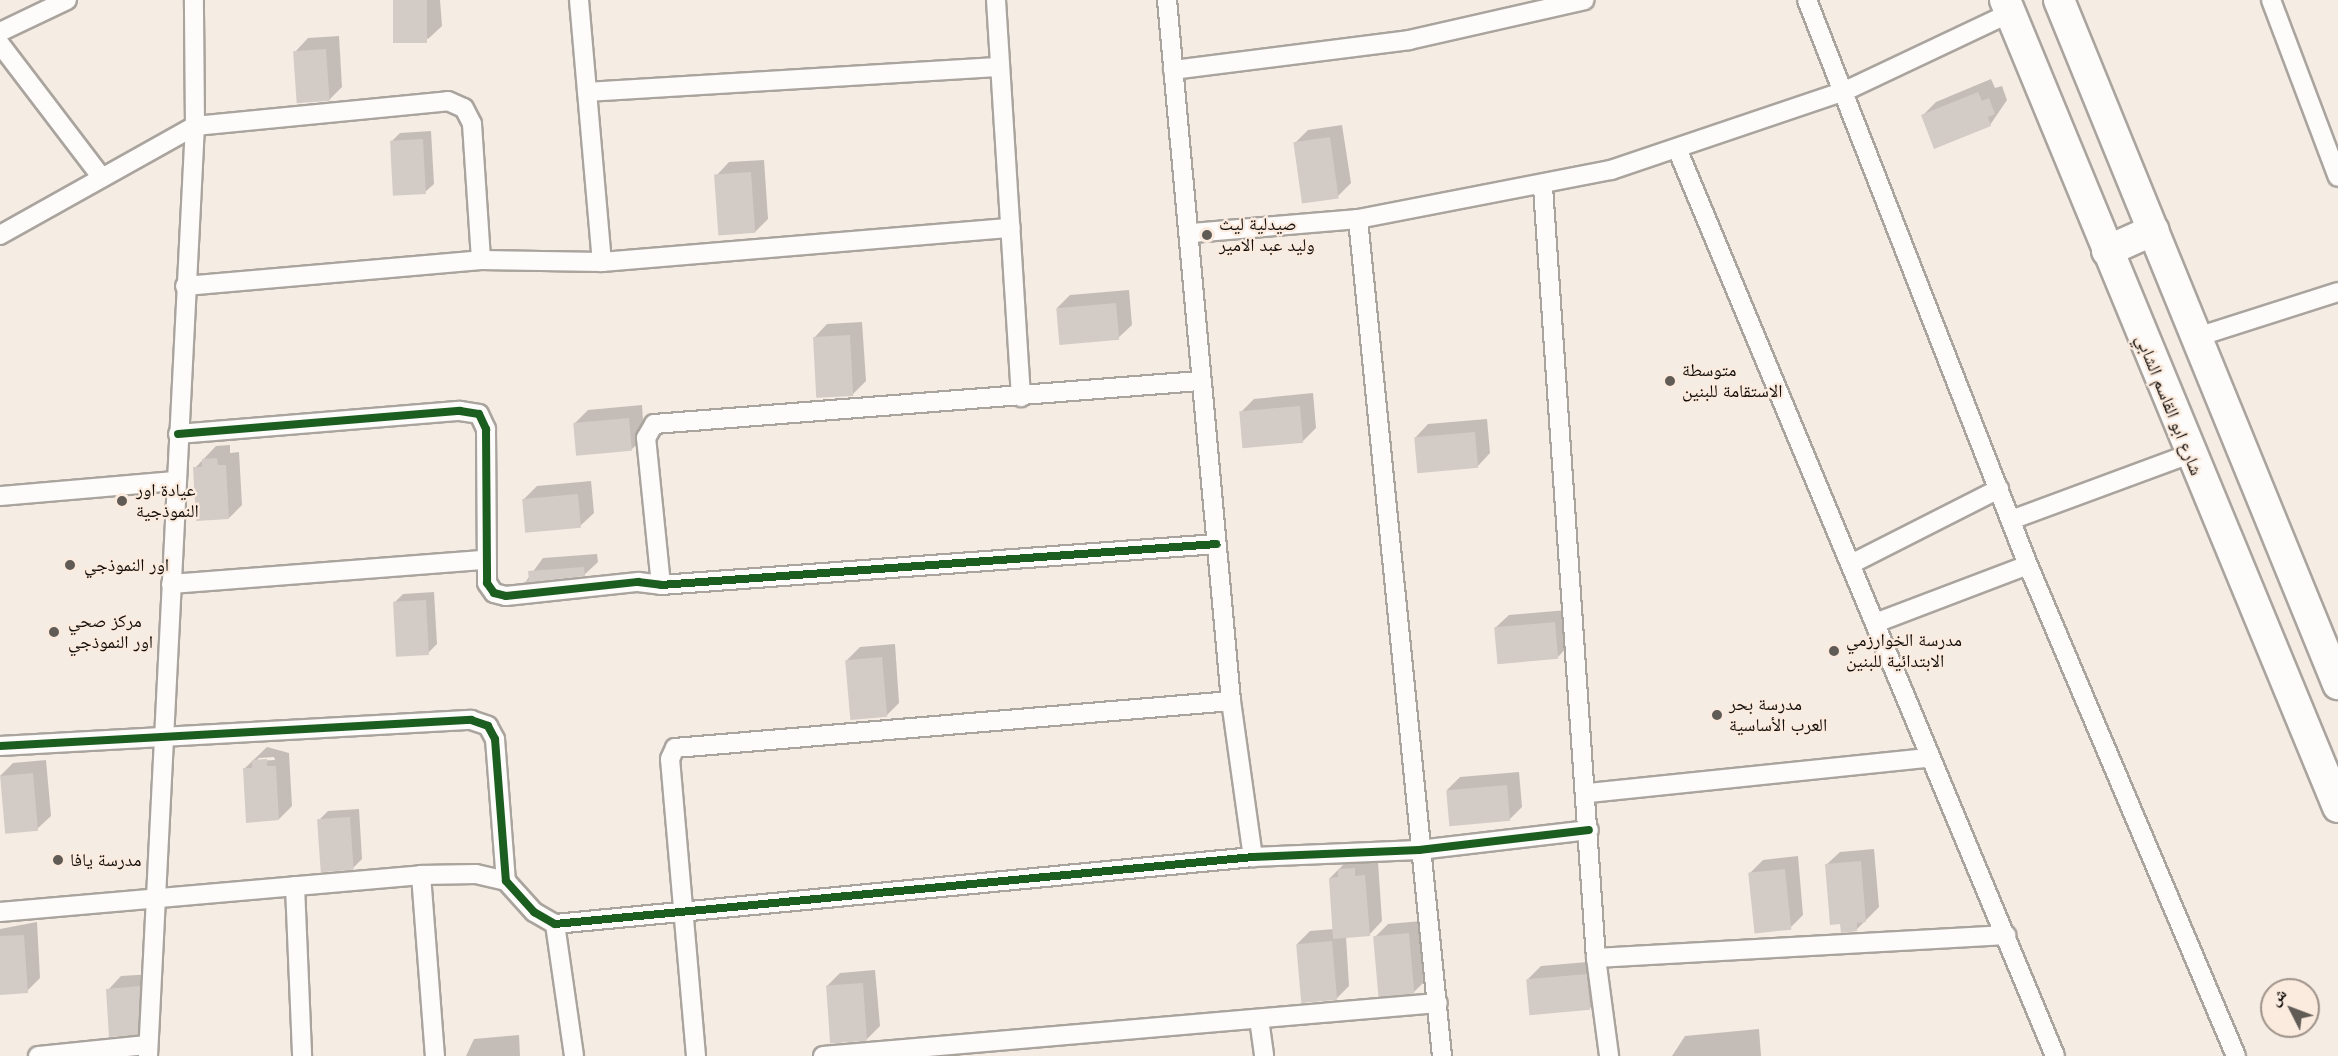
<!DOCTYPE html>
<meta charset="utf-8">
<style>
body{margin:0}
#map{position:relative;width:2338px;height:1056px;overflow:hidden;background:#f5ece4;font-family:Helvetica,"Noto Naskh Arabic",sans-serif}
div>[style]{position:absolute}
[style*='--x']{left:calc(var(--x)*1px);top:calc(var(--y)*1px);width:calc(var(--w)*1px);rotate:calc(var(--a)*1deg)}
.shadow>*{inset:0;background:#0003}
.building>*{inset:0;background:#d3cbc6;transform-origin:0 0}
.roads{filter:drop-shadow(2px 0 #aaa49e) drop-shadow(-2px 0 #aaa49e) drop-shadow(0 2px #aaa49e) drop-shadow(0 -2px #aaa49e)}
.street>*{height:18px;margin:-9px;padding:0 9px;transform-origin:9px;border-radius:9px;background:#fefcfb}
.primary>*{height:30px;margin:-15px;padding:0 15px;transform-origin:15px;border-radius:15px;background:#fefcfb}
.cycleway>*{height:8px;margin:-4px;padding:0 4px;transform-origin:4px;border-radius:4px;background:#1b5e20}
.dots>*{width:16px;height:16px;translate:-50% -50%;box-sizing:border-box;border:3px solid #fbebde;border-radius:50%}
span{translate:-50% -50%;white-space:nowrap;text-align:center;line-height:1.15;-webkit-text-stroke:4.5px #fbebde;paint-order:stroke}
.poi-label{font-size:18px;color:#120d09}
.left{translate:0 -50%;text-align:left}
.street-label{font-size:18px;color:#120d09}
.north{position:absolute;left:2260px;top:978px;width:60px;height:60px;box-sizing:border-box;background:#fbebde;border:2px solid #9e9289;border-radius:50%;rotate:312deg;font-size:16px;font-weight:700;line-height:24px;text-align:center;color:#120d09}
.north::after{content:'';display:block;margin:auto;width:21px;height:27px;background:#615b56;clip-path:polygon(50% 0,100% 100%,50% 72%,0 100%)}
</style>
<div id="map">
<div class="shadow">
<div style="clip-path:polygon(395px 0,440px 0,442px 26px,428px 39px)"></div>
<div style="clip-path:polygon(339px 36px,342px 87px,329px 100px,295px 52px,308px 38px)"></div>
<div style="clip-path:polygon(1991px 79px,1995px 88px,2002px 86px,2007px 100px,1990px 125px,1923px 115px,1936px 102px)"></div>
<div style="clip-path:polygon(1342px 125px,1351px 183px,1338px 196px,1294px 144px,1308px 130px)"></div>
<div style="clip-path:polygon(431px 131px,434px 184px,425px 192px,391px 142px,400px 133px)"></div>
<div style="clip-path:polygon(764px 160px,768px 219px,755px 232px,716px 176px,729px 162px)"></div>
<div style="clip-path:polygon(1129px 290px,1132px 325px,1118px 338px,1057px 308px,1070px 295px)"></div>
<div style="clip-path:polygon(862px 322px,866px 381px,853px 394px,814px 338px,827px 324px)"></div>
<div style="clip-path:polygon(1313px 393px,1316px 428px,1303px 441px,1241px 412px,1254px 399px)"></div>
<div style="clip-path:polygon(642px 405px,644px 437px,631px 450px,575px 423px,588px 410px)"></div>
<div style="clip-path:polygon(1487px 419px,1490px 453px,1477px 467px,1415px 438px,1428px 424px)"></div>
<div style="clip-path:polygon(230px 445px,230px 453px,239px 452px,242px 505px,229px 518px,195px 468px,216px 446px)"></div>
<div style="clip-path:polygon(591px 481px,594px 513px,580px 526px,524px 499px,537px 486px)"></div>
<div style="clip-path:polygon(597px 554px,598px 562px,584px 575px,526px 581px,543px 558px)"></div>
<div style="clip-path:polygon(598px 586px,586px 599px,540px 602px,551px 591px)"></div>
<div style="clip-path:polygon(434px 592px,437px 644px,428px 653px,394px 603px,403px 594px)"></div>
<div style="clip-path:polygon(1567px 610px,1570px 644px,1557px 658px,1495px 628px,1509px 615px)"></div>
<div style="clip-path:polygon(895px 644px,899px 703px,886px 716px,847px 660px,860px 647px)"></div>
<div style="clip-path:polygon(evenodd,267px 747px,289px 753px,292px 806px,279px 819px,244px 769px,267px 747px,274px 757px,275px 760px,256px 761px,259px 758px,274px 757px)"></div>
<div style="clip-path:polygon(46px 760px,51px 816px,37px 829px,0 776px,13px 763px)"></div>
<div style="clip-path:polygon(1519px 772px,1522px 807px,1509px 820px,1447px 790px,1460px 777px)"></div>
<div style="clip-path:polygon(359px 809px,362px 859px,353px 868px,319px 820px,328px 811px)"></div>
<div style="clip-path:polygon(1874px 849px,1879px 907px,1857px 929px,1826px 865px,1840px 852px)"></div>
<div style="clip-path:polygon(1367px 855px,1368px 863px,1378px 862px,1382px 921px,1369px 935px,1346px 936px,1349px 986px,1336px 999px,1297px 944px,1310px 931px,1334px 929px,1330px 878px,1352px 856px)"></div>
<div style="clip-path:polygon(1798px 856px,1803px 915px,1790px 928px,1750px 873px,1763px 860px)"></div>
<div style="clip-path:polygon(1422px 921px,1427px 979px,1414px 992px,1375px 937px,1388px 924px)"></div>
<div style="clip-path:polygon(37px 922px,40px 978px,27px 991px,0 993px,0 929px)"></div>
<div style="clip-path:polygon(1599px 961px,1602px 996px,1589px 1009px,1528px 979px,1541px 966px)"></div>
<div style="clip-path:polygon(875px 970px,880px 1026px,867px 1039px,827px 986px,840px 973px)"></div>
<div style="clip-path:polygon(153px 974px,150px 1020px,137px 1033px,108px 990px,121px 976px)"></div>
<div style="clip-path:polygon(1759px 1029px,1761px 1056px,1672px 1056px,1685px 1036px)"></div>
<div style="clip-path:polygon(519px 1035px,520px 1056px,466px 1056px,474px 1039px)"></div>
</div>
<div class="building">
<div style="left:393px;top:0;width:34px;height:43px"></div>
<div style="left:326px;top:49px;width:52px;height:33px;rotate:86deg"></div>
<div style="clip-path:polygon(1978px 92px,1982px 101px,1989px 98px,1995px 114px,1988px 117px,1991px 126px,1934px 149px,1921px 115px)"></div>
<div style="left:1330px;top:137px;width:62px;height:37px;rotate:82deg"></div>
<div style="left:423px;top:139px;width:55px;height:33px;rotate:87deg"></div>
<div style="left:751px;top:172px;width:61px;height:37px;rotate:86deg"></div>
<div style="left:1116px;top:303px;width:37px;height:60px;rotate:85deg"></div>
<div style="left:850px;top:335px;width:61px;height:37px;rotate:87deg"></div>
<div style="left:1300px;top:406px;width:37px;height:61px;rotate:85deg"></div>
<div style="left:629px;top:418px;width:33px;height:56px;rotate:85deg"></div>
<div style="left:1475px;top:432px;width:36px;height:61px;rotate:85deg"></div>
<div style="clip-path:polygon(217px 458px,218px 465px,226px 465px,229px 519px,196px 521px,193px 467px,202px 467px,202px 459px)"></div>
<div style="left:578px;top:494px;width:34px;height:56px;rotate:85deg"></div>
<div style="clip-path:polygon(584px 567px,585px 576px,522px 583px,529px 580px,528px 571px)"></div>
<div style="left:426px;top:600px;width:55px;height:33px;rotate:87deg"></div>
<div style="left:1555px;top:622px;width:37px;height:61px;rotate:85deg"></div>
<div style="left:882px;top:657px;width:60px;height:37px;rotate:85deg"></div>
<div style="clip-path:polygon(267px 759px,267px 766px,276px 766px,279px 820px,246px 823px,243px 768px,252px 768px,252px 760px)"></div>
<div style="left:33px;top:773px;width:58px;height:33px;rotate:85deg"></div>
<div style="left:1507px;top:785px;width:36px;height:61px;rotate:85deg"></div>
<div style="left:350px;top:817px;width:53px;height:33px;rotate:86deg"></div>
<div style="clip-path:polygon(1861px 861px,1866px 922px,1857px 923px,1857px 931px,1841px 933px,1840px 924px,1830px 925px,1825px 864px)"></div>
<div style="clip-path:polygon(1355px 868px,1355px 876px,1365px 875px,1370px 936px,1333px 939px,1329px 878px,1338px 877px,1338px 869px)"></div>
<div style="left:1785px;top:869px;width:61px;height:37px;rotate:84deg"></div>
<div style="left:1409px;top:933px;width:61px;height:36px;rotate:85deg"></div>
<div style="clip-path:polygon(24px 935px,28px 993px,0 995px,0 936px)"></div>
<div style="left:1332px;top:941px;width:59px;height:36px;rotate:85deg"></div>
<div style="left:1587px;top:974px;width:36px;height:61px;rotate:85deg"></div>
<div style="left:863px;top:983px;width:58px;height:37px;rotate:86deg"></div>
<div style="clip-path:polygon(140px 986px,138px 1035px,109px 1037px,106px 989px)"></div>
</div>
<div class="roads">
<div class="street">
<div style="--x:579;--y:0;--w:263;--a:85"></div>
<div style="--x:996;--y:0;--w:398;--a:86.4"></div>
<div style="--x:1167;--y:0;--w:704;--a:84.78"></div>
<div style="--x:1231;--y:701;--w:158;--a:82"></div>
<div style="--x:1807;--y:0;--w:607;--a:68.64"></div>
<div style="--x:2028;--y:565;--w:533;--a:67.04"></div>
<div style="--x:2271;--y:0;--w:189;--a:69.3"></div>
<div style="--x:0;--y:32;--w:74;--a:-25.5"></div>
<div style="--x:0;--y:44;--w:168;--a:52.7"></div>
<div style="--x:1173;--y:70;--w:238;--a:-7.2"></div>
<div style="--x:1409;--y:40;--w:180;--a:-12.8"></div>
<div style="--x:587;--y:92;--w:410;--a:-3.5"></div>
<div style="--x:1678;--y:151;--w:980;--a:67.38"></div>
<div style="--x:1543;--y:187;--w:773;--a:86.07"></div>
<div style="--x:1596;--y:958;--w:99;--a:82.4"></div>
<div style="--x:1358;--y:219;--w:841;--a:84.27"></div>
<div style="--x:1192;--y:233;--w:167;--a:-4.8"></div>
<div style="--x:1358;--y:219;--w:258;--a:-11"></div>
<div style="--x:1611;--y:170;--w:247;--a:-18.7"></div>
<div style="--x:1845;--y:91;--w:183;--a:-25.3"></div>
<div style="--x:0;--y:235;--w:223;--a:-29.2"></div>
<div style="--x:195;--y:126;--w:254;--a:-5.6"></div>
<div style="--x:448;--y:101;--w:17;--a:24"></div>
<div style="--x:464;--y:108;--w:18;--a:63"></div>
<div style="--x:472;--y:124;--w:136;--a:86.2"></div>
<div style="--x:185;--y:286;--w:297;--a:-5"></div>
<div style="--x:481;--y:260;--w:121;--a:0.9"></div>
<div style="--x:602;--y:262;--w:410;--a:-4.8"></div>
<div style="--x:2197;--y:337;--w:148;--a:-17.7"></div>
<div style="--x:178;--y:434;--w:283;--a:-4.7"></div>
<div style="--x:460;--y:411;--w:19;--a:9"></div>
<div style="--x:479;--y:414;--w:17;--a:65"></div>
<div style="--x:486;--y:429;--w:154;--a:89.6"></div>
<div style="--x:487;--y:583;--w:12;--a:55"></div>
<div style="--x:494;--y:593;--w:12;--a:14"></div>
<div style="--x:506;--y:596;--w:133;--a:-6.1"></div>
<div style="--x:638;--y:582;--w:23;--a:7"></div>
<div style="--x:661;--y:585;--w:557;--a:-4.22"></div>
<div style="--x:0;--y:496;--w:175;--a:-4.9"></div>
<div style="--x:2011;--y:520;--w:190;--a:-20.3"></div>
<div style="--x:1853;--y:563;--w:164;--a:-26.9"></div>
<div style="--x:171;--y:584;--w:315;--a:-4.4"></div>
<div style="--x:661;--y:585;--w:148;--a:-95.8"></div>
<div style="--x:646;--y:438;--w:16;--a:-60"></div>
<div style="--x:654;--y:424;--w:547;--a:-4.51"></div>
<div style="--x:1878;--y:622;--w:160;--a:-20.8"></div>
<div style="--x:0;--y:746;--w:472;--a:-3.2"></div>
<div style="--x:471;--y:720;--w:18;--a:19"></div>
<div style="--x:488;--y:726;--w:15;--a:62"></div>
<div style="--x:495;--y:739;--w:142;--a:85.6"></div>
<div style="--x:506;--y:881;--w:42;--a:47.9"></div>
<div style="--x:534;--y:912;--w:24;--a:30"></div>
<div style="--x:555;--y:924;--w:701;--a:-5.48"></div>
<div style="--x:1253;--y:857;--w:166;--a:-2.4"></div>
<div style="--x:1419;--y:850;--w:171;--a:-6.7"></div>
<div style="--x:1588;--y:793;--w:342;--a:-5.9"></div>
<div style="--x:421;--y:875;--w:182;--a:85.6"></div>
<div style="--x:295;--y:886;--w:170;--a:87.6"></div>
<div style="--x:0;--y:912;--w:423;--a:-5"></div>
<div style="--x:421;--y:875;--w:55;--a:-1"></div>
<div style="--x:476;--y:874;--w:31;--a:13"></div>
<div style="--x:555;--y:924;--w:133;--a:81.8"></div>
<div style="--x:1596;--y:958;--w:411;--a:-3.2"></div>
<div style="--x:1259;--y:1019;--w:37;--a:82"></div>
<div style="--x:38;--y:1056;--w:110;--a:-5.8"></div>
<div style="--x:148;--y:1056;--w:931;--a:-87.11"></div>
<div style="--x:195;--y:126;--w:126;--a:-90.5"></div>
<div style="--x:696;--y:1056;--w:298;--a:-95"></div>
<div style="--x:670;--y:759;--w:12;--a:-66"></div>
<div style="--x:675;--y:748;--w:558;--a:-4.83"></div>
<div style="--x:823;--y:1056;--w:617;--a:-4.93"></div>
</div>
<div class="primary">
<div style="--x:2005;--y:0;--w:873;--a:67.58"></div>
<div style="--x:2059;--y:0;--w:739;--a:67.81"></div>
<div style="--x:2107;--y:251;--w:51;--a:-24.1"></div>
</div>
</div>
<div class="cycleway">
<div style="--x:178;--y:434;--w:283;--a:-4.7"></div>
<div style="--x:460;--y:411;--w:19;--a:9"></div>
<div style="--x:479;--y:414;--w:17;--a:65"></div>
<div style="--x:486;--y:429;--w:154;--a:89.6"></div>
<div style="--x:487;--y:583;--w:12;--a:55"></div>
<div style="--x:494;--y:593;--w:12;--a:14"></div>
<div style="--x:506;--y:596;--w:133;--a:-6.1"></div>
<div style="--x:638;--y:582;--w:23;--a:7"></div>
<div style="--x:661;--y:585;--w:557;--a:-4.22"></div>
<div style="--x:0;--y:746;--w:472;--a:-3.2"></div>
<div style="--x:471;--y:720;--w:18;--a:19"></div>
<div style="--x:488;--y:726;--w:15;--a:62"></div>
<div style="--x:495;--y:739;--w:142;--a:85.6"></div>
<div style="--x:506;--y:881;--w:42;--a:47.9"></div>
<div style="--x:534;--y:912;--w:24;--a:30"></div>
<div style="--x:555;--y:924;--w:701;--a:-5.48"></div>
<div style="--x:1253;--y:857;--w:166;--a:-2.4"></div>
<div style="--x:1419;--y:850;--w:171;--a:-6.7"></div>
</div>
<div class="dots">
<div style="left:1207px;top:235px;background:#615b56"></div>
<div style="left:1670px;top:381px;background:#615b56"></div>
<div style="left:122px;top:501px;background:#615b56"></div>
<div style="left:70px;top:565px;background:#615b56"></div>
<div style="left:54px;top:632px;background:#615b56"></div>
<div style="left:1834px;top:651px;background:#615b56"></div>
<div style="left:1717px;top:715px;background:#615b56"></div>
<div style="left:58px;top:860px;background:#615b56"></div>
</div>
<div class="poi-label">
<span class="left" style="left:1219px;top:235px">صيدلية ليث<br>وليد عبد الامير</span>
<span class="left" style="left:1682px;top:381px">متوسطة<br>الاستقامة للبنين</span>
<span class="left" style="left:136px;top:501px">عيادة اور<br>النموذجية</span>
<span class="left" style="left:84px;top:565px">اور النموذجي</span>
<span class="left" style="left:68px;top:632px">مركز صحي<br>اور النموذجي</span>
<span class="left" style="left:1846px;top:651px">مدرسة الخوارزمي<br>الابتدائية للبنين</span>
<span class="left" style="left:1729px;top:715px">مدرسة بحر<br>العرب الأساسية</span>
<span class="left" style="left:70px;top:860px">مدرسة يافا</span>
</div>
<div class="street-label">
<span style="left:2169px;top:405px;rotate:68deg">شارع ابو القاسم الشابي</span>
</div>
<div class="north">ش</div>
</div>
